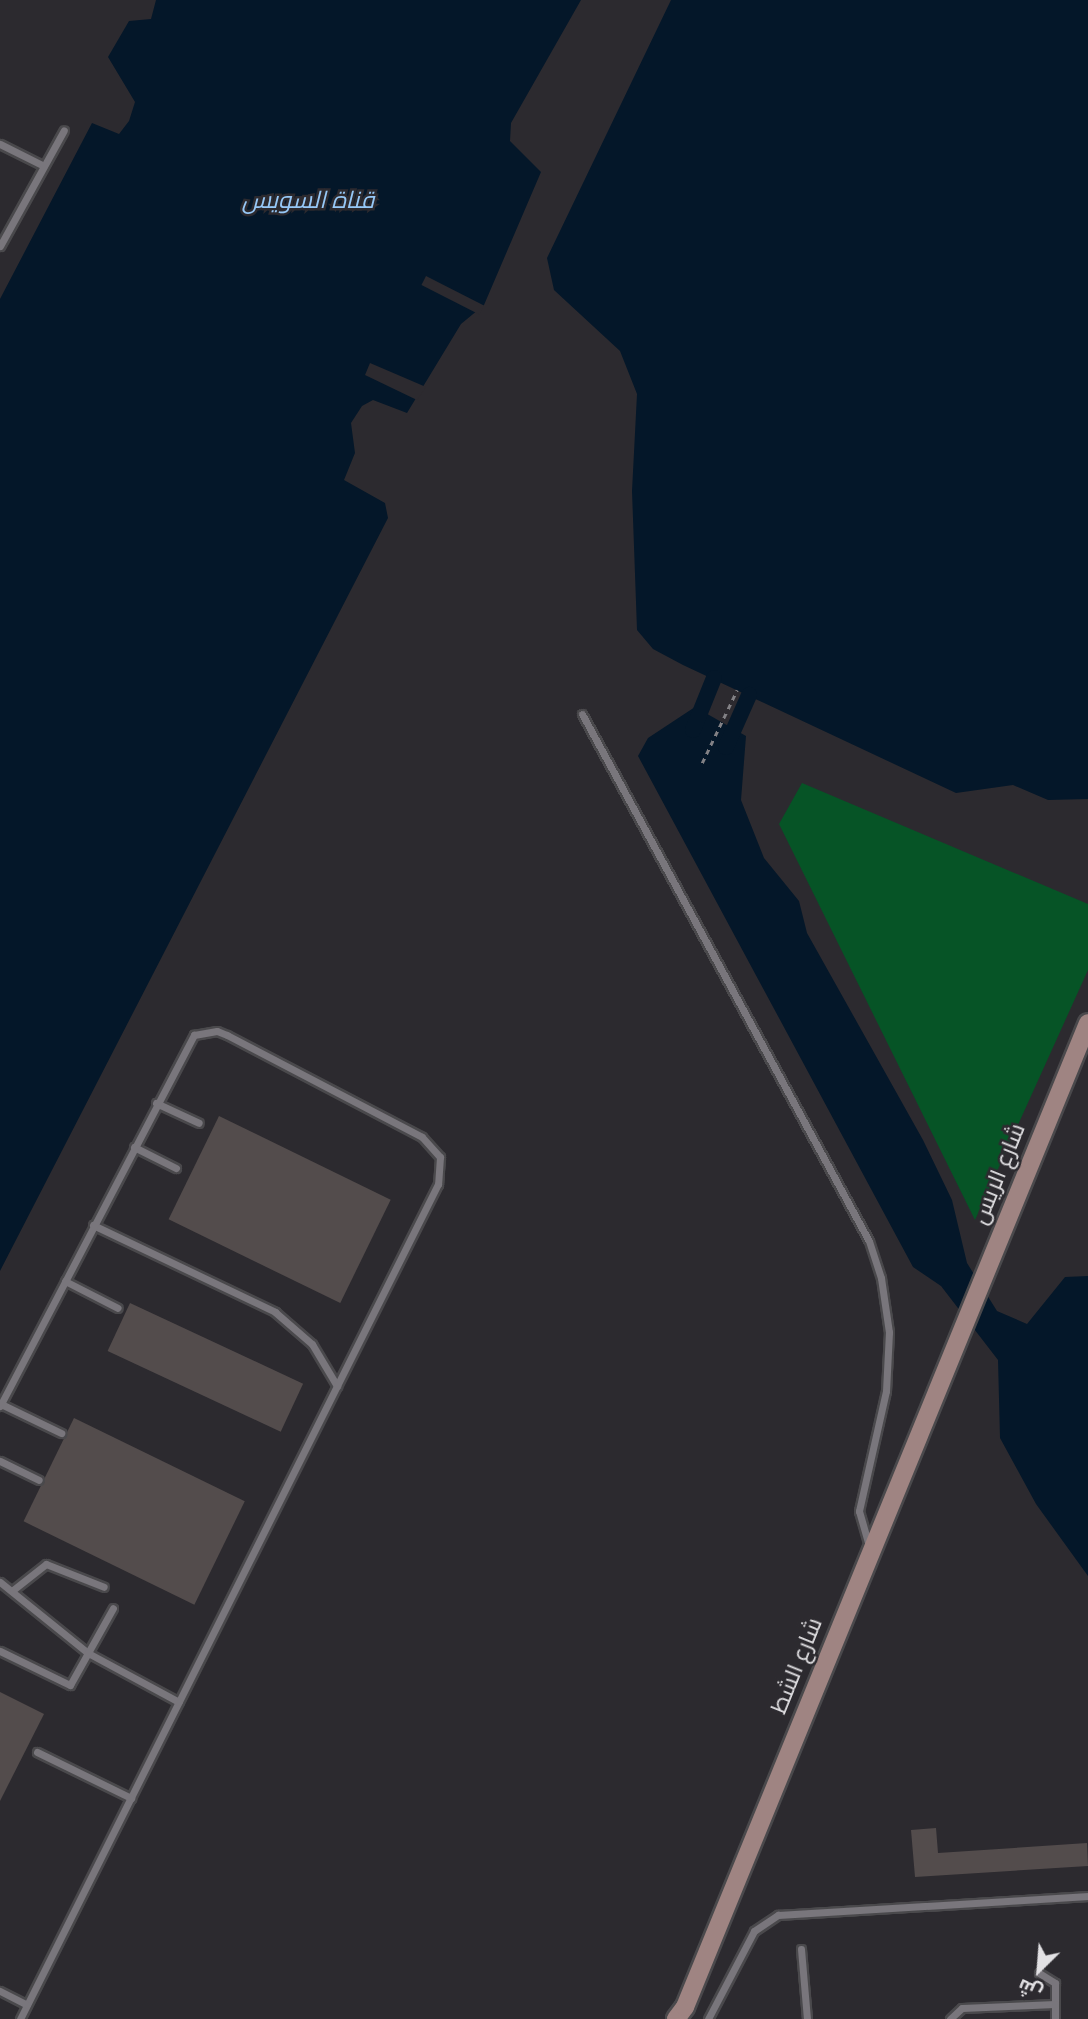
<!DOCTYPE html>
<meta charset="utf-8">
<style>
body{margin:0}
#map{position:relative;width:1088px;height:2019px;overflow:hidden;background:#2c2a2f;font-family:"Times New Roman",Cairo,serif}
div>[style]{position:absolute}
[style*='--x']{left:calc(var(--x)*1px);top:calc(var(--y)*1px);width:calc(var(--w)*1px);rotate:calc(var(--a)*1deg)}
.green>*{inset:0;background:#065426}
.water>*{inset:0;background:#041729}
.pier>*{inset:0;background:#2c2a2f;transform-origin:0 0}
.canal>*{height:16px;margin:-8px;padding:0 8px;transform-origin:8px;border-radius:8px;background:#041729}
.building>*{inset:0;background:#534c4c;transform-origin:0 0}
.path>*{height:2.5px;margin-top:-1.25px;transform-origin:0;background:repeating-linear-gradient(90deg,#828185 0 5px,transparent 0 10px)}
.roads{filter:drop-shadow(2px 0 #4a494c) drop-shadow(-2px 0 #4a494c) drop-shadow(0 2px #4a494c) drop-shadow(0 -2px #4a494c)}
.lane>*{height:7px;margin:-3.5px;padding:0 3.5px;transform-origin:3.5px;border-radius:3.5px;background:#79767c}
.secondary>*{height:18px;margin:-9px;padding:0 9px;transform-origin:9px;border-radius:9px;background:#9f8482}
span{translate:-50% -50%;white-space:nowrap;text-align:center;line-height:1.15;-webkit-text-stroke:5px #2c2a2f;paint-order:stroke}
.street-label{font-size:23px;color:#e2e1e4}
.water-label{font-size:24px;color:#96c8f7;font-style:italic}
.north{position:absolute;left:1004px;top:1935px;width:70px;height:70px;-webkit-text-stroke:5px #2c2a2f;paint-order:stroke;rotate:205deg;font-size:19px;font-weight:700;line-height:28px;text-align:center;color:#e2e1e4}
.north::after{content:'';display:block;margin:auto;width:24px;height:32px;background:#e2e1e4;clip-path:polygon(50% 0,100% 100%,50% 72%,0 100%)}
</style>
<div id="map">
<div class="green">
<div style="clip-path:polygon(802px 783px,1088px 904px,1088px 970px,975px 1220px,779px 824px)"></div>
</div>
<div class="water">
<div style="clip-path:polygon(156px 0,581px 0,511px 123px,510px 141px,541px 172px,484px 305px,461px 324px,407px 413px,373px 400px,362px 406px,351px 423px,355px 453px,344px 480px,385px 503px,388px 518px,0 1271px,0 299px,92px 123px,119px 134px,129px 121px,135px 102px,108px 57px,129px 21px,151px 19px)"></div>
<div style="clip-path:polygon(671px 0,1088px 0,1088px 799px,1048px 800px,1013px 785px,956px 793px,683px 665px,653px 649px,637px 630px,632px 491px,637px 394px,620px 351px,554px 290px,547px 258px)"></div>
<div style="clip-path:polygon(695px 707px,746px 736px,741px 800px,764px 858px,799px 901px,807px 933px,923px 1140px,952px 1200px,967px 1263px,997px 1311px,1027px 1324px,1065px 1277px,1088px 1276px,1088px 1576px,1036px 1504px,1000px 1438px,998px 1360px,941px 1286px,913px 1267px,638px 756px,648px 738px)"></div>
</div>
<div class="pier">
<div style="left:426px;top:276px;width:65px;height:10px;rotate:27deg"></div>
<div style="clip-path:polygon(370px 363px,426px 387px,417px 400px,365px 375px)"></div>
</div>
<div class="canal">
<div style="--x:693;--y:730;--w:56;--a:-68"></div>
<div style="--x:726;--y:747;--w:57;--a:-66.1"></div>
</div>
<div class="building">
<div style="left:219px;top:1116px;width:191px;height:115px;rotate:26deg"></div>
<div style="left:130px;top:1303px;width:191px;height:53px;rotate:25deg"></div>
<div style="left:74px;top:1418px;width:190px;height:115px;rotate:26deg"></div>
<div style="clip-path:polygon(0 1692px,44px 1714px,0 1801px)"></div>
<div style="clip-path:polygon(936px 1828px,938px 1853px,1087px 1843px,1088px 1866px,915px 1877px,911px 1830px)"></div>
</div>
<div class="path">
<div style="--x:702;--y:763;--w:81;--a:-64.4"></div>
</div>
<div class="roads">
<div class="lane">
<div style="--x:0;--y:144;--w:49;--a:26.6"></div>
<div style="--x:0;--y:246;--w:132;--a:-61.1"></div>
<div style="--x:582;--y:714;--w:600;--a:61.43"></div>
<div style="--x:869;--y:1241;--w:39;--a:72"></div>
<div style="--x:881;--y:1278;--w:55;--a:81.6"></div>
<div style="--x:889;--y:1332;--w:59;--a:92.9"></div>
<div style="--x:886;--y:1391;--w:123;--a:102.7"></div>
<div style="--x:859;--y:1511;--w:37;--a:74"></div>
<div style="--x:156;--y:1103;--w:47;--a:24.9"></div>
<div style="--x:134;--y:1147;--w:47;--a:26.6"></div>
<div style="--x:93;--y:1225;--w:202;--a:25.5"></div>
<div style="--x:275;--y:1312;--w:49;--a:40.9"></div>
<div style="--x:312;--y:1344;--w:49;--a:59.2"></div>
<div style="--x:65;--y:1281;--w:59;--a:27"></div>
<div style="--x:1;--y:1404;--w:67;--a:25.8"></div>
<div style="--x:0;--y:1406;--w:419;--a:-62.4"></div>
<div style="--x:194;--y:1035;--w:23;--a:-10"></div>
<div style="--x:217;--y:1031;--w:11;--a:22"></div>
<div style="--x:227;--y:1035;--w:220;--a:27.6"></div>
<div style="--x:422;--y:1137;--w:27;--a:48"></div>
<div style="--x:440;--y:1157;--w:27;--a:94"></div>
<div style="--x:438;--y:1184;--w:934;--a:116.59"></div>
<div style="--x:0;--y:1461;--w:43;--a:26"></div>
<div style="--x:0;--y:1582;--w:113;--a:38.9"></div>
<div style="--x:88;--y:1653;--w:103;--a:28.3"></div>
<div style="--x:13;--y:1590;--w:42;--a:-38.2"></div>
<div style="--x:46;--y:1564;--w:62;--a:21.6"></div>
<div style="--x:0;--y:1651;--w:78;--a:25.9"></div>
<div style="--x:70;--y:1685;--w:88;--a:-60.8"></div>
<div style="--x:37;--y:1752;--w:105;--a:26.1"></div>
<div style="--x:801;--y:1949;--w:70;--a:85.1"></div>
<div style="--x:1039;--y:1973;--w:19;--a:32"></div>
<div style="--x:1055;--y:1983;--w:36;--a:90"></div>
<div style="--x:0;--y:1991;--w:30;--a:27"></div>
<div style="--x:708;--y:2019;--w:99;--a:-62.4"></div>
<div style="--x:754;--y:1931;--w:29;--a:-34"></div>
<div style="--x:778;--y:1915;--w:311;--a:-3.5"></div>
<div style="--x:950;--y:2019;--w:16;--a:-43"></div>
<div style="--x:962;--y:2008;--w:93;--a:-2.5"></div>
</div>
<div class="secondary">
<div style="--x:676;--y:2019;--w:15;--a:-53"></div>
<div style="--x:685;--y:2007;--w:1063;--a:-67.73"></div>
</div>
</div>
<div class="street-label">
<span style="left:999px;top:1174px;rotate:-68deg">شارع الريس</span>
<span style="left:797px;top:1666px;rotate:-68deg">شارع الشط</span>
</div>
<div class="water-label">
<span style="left:308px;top:201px">قناة السويس</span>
</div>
<div class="north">ش</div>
</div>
